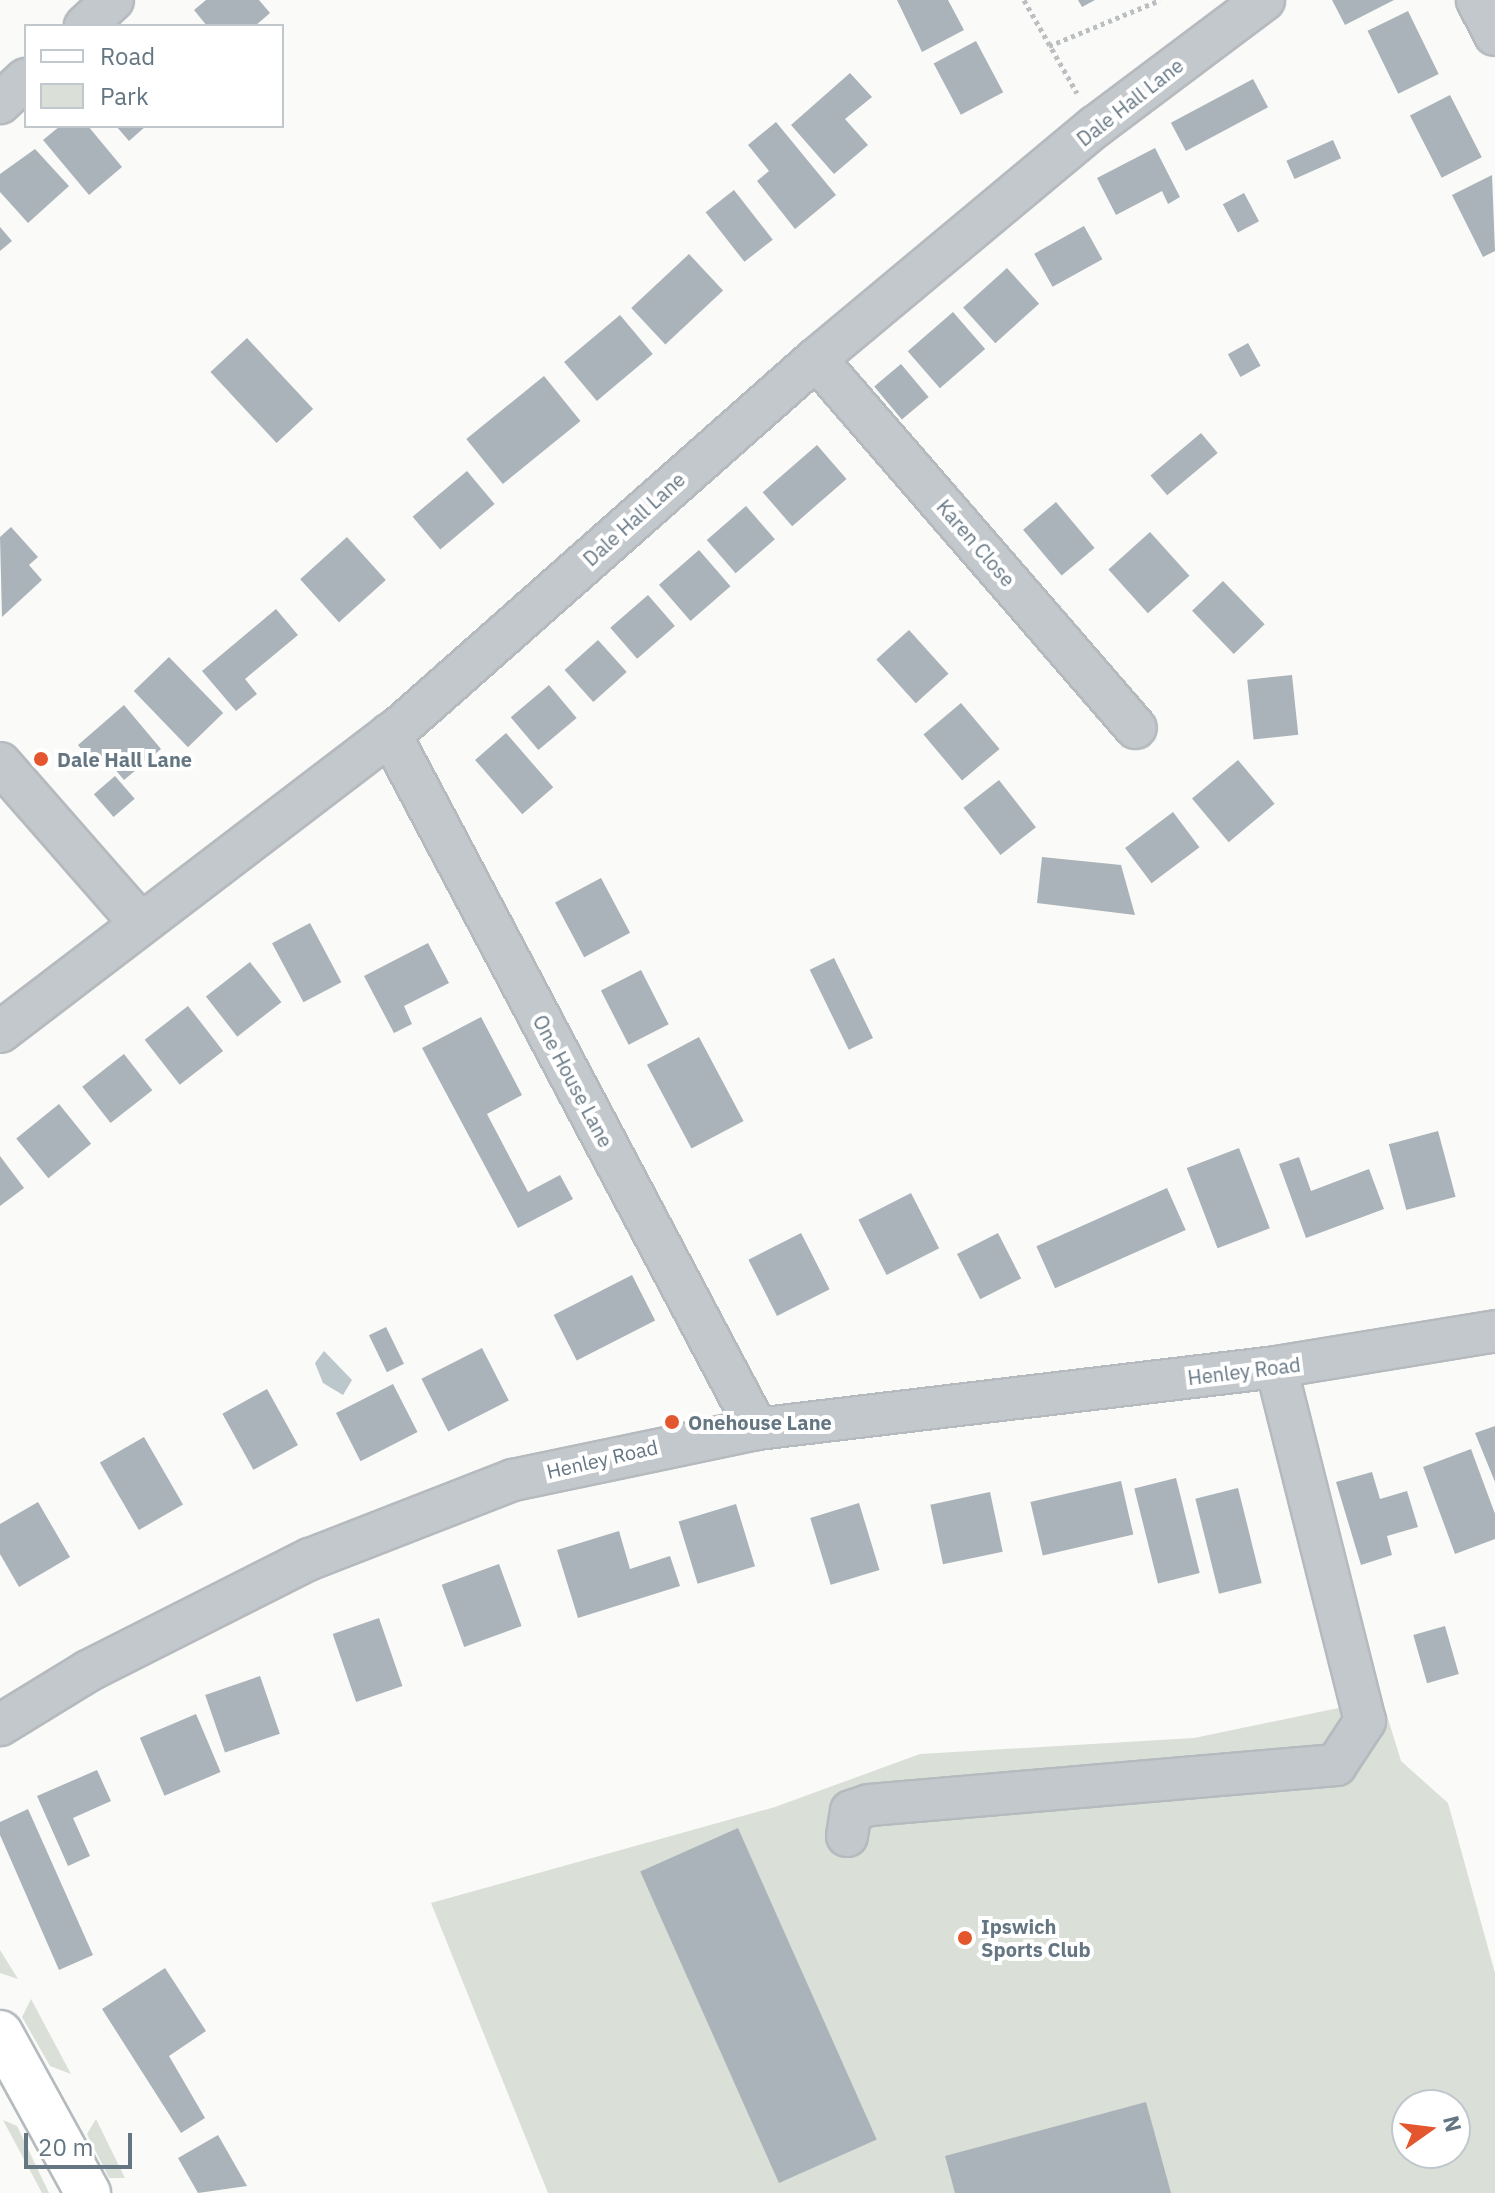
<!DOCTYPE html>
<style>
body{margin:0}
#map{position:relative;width:1495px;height:2193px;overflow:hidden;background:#fafaf8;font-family:"IBM Plex Sans",sans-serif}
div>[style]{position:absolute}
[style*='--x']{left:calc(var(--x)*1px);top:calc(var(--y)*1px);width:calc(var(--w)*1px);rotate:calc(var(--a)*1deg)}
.green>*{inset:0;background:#dadfd7}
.water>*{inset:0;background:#bbc7cb}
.building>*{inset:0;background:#aab3b9;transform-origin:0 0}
.path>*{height:5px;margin-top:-2.5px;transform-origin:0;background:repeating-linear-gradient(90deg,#bbbfc2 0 4px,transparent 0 8px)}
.roads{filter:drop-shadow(2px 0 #b5babe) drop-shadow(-2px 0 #b5babe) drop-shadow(0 2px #b5babe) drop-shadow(0 -2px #b5babe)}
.minor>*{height:40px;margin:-20px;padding:0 20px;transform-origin:20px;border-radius:20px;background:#c3c8cc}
.major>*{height:44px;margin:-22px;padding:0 22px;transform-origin:22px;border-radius:22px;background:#fff}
.dots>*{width:22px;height:22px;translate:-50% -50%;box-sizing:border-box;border:4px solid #fff;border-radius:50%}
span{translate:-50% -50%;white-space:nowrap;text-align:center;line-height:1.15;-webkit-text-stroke:8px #fff;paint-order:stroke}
.street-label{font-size:20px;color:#657683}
.poi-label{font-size:20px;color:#657683;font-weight:700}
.left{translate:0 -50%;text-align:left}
.legend{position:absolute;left:24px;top:24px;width:260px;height:104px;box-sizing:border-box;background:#fff;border:2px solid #c1c8cd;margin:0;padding:10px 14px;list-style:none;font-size:24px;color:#657683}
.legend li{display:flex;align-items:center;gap:16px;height:40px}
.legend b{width:40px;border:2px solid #c1c8cd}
.north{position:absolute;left:1391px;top:2089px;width:80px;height:80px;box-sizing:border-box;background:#fff;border:2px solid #c1c8cd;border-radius:50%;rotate:76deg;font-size:22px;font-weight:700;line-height:32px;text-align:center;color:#657683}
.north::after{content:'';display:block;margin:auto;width:28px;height:36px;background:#e4572e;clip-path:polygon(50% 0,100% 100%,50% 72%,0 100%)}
.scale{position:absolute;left:24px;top:2133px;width:108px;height:36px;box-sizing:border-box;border:4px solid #657683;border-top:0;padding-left:10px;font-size:24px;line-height:28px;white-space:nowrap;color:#657683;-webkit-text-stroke:6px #fff;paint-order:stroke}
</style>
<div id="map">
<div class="green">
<div style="clip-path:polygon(evenodd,1382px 1699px,1401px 1761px,1448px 1803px,1495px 1973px,1495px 2193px,548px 2193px,431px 1903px,775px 1807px,920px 1754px,1194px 1738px,1382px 1699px,1407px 2105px,1455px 2105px,1455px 2153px,1407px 2153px,1407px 2105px)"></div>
<div style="clip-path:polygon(0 1950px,18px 1979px,0 1973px)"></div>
<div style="clip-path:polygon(31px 1999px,71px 2074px,50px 2066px,22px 2017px)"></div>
<div style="clip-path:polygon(96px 2119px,125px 2178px,109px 2178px,87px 2134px)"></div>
<div style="clip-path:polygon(3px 2120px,17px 2126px,49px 2193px,42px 2193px)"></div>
</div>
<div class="water">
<div style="clip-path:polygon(324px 1351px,352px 1380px,343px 1395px,323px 1383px,315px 1363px)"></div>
</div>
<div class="building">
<div style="clip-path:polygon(206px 0,259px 0,270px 13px,255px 26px,207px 26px,194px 10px)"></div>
<div style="clip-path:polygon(897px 0,948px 0,964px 30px,922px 52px)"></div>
<div style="clip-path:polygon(1078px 0,1095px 0,1082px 7px)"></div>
<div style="clip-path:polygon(1332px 0,1394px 0,1345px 25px)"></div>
<div style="left:1408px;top:11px;width:70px;height:45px;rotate:64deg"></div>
<div style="left:976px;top:41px;width:58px;height:48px;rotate:62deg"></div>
<div style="clip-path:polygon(850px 73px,872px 97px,845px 119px,868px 145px,834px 174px,791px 125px)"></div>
<div style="left:1253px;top:79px;width:32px;height:93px;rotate:62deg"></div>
<div style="left:1450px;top:95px;width:70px;height:45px;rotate:63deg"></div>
<div style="clip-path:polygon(776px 122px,836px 195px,795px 229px,757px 181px,769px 171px,748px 145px)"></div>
<div style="clip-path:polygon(60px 126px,88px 126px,122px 167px,89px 195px,43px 140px)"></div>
<div style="clip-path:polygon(116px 126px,146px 126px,129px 141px)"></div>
<div style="left:1333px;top:140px;width:20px;height:51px;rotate:66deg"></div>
<div style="clip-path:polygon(1155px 148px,1180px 197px,1168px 204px,1162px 191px,1116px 215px,1097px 178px)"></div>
<div style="clip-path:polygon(35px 149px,69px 186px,28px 223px,0 192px,0 174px)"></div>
<div style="clip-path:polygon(1492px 175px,1495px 251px,1483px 257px,1452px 195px)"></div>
<div style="left:734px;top:190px;width:63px;height:36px;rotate:52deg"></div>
<div style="left:1244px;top:193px;width:32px;height:24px;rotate:62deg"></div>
<div style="left:1084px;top:226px;width:38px;height:57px;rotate:61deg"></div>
<div style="clip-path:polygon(0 227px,12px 241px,0 251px)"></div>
<div style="left:689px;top:254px;width:50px;height:79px;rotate:47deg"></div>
<div style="left:1007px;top:268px;width:48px;height:59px;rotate:48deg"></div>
<div style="left:953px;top:312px;width:49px;height:60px;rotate:49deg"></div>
<div style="left:620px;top:315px;width:51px;height:73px;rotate:50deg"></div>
<div style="left:247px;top:338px;width:97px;height:50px;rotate:47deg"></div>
<div style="left:1248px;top:343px;width:26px;height:23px;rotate:61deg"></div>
<div style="left:901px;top:364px;width:43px;height:35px;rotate:50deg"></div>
<div style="left:544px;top:376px;width:58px;height:100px;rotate:51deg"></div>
<div style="left:1201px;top:433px;width:26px;height:66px;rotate:50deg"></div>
<div style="left:817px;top:445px;width:45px;height:72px;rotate:49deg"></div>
<div style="left:467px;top:471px;width:43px;height:71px;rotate:50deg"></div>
<div style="left:1056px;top:502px;width:60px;height:43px;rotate:50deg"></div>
<div style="left:746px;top:506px;width:44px;height:52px;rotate:49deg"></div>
<div style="clip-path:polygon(11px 527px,38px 557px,29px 565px,42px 580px,2px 617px,0 537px)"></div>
<div style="left:1150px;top:532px;width:59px;height:56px;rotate:48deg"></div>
<div style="left:347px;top:537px;width:58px;height:63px;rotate:48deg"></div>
<div style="left:699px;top:550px;width:48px;height:53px;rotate:49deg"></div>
<div style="left:1223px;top:581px;width:60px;height:43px;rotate:46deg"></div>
<div style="left:648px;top:595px;width:41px;height:50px;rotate:49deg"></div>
<div style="clip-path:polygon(276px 609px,298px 635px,245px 679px,257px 694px,236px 711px,202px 671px)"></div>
<div style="left:909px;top:630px;width:59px;height:44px;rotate:48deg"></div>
<div style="left:598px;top:640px;width:43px;height:45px;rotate:48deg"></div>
<div style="left:169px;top:657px;width:78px;height:49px;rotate:46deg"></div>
<div style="left:1292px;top:675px;width:60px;height:45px;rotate:84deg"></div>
<div style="left:549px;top:685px;width:43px;height:50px;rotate:50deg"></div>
<div style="left:961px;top:703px;width:60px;height:49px;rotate:50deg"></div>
<div style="clip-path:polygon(124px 705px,161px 749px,124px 780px,104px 756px,94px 765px,78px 745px)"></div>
<div style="left:506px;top:733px;width:72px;height:41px;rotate:49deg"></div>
<div style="left:1238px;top:760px;width:57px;height:60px;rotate:50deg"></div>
<div style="left:115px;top:776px;width:30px;height:28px;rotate:49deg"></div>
<div style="left:999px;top:780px;width:60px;height:45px;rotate:52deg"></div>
<div style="left:1173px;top:812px;width:44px;height:60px;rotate:53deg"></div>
<div style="clip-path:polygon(1042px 857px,1121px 865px,1135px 915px,1037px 903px)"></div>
<div style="left:601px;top:878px;width:62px;height:52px;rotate:62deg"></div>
<div style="left:310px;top:923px;width:67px;height:43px;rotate:62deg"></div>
<div style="clip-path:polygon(428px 943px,449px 983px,404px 1006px,412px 1024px,394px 1033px,364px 976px)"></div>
<div style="left:834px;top:958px;width:89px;height:27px;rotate:64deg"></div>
<div style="left:250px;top:962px;width:51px;height:56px;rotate:52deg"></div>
<div style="left:641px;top:970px;width:61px;height:45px;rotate:63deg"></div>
<div style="left:188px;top:1006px;width:57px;height:55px;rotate:52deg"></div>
<div style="clip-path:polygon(481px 1017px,522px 1095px,487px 1114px,528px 1192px,560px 1175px,573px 1199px,518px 1228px,422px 1048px)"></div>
<div style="left:699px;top:1037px;width:95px;height:59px;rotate:62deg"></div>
<div style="left:124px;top:1054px;width:46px;height:53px;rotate:52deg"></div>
<div style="left:59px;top:1104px;width:51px;height:55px;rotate:51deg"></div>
<div style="left:1438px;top:1131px;width:68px;height:51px;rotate:75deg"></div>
<div style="left:1239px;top:1148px;width:86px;height:56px;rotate:69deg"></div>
<div style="clip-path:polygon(0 1156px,24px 1188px,0 1206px)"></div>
<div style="clip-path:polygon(1299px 1157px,1311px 1191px,1369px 1169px,1384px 1209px,1306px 1238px,1279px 1164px)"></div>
<div style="left:1167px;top:1188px;width:46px;height:143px;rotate:66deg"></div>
<div style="left:911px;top:1193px;width:62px;height:59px;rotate:63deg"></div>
<div style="left:801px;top:1233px;width:63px;height:59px;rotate:63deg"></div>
<div style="left:998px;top:1233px;width:51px;height:46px;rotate:63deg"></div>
<div style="left:632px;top:1275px;width:51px;height:88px;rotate:63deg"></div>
<div style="left:386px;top:1327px;width:41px;height:19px;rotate:64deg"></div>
<div style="left:482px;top:1348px;width:59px;height:68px;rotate:63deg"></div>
<div style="left:393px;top:1384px;width:54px;height:64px;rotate:63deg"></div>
<div style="left:267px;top:1389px;width:64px;height:51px;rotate:61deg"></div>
<div style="clip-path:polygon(1495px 1426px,1495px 1482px,1475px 1433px)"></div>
<div style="left:144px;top:1437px;width:78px;height:51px;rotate:60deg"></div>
<div style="clip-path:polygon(1471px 1449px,1495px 1514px,1495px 1539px,1455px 1554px,1423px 1467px)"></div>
<div style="clip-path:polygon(1372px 1472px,1380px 1499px,1407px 1491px,1418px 1527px,1387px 1536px,1392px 1555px,1361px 1565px,1336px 1482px)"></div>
<div style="left:1176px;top:1478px;width:98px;height:43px;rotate:76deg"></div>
<div style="left:1121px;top:1481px;width:55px;height:93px;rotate:77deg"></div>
<div style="left:1238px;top:1488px;width:98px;height:44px;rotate:76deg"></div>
<div style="left:990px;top:1492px;width:61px;height:61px;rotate:78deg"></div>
<div style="clip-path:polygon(38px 1502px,70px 1557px,19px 1587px,0 1554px,0 1524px)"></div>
<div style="left:859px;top:1503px;width:70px;height:51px;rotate:73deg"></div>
<div style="left:736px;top:1504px;width:65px;height:60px;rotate:73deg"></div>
<div style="clip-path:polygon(619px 1531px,630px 1569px,670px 1556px,680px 1586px,578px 1618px,557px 1550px)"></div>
<div style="left:499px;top:1564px;width:66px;height:61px;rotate:70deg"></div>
<div style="left:379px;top:1618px;width:72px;height:49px;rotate:71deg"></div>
<div style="left:1445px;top:1626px;width:50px;height:33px;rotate:74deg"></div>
<div style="left:260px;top:1676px;width:61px;height:58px;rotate:71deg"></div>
<div style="left:196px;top:1714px;width:63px;height:61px;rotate:67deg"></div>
<div style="clip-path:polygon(97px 1770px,111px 1801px,73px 1818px,90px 1856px,68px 1866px,37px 1796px)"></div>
<div style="clip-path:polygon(28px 1809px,93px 1955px,59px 1970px,0 1835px,0 1822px)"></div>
<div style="left:738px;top:1828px;width:341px;height:107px;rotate:66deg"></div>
<div style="clip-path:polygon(165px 1968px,206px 2031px,169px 2056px,205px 2118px,181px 2133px,102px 2009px)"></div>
<div style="clip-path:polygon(1146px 2102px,1171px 2193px,955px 2193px,945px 2156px)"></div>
<div style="clip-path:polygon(218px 2135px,247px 2186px,198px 2193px,178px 2158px)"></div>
</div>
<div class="path">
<div style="--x:1024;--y:0;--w:107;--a:60.3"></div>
<div style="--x:1049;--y:46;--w:120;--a:-22.5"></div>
</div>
<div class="roads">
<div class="minor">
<div style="--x:1477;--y:0;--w:39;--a:63"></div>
<div style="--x:85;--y:26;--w:38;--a:-43"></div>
<div style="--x:0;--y:103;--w:35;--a:-43"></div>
<div style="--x:816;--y:359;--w:488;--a:49.1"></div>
<div style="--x:390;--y:734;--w:786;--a:62.16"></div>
<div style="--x:0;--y:763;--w:214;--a:48.8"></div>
<div style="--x:0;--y:1032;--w:504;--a:-37.35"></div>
<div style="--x:401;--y:726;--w:554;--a:-41.49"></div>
<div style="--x:816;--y:359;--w:364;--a:-39.8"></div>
<div style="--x:1096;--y:126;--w:210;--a:-36.9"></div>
<div style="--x:0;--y:1725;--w:103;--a:-31.5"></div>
<div style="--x:88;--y:1671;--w:249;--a:-26.8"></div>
<div style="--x:310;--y:1559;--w:218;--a:-21.3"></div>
<div style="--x:513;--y:1480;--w:249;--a:-11.8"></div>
<div style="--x:757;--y:1429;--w:523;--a:-6.81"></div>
<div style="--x:1276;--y:1367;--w:222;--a:-9.3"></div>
<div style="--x:847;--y:1836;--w:25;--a:-81"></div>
<div style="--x:851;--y:1811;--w:19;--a:-18"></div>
<div style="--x:869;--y:1805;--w:469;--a:-4.9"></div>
<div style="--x:1336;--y:1765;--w:53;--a:-56.6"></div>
<div style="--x:1365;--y:1721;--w:365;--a:-104.1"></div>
</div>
<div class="major">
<div style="--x:0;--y:2033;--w:183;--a:61.2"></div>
</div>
</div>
<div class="dots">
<div style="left:41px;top:759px;background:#e4572e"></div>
<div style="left:672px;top:1422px;background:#e4572e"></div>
<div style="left:965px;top:1938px;background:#e4572e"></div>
</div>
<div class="street-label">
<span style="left:1130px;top:102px;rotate:-38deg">Dale Hall Lane</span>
<span style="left:634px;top:519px;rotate:-42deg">Dale Hall Lane</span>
<span style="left:976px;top:543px;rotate:49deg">Karen Close</span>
<span style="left:573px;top:1081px;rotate:62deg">One House Lane</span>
<span style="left:1244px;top:1371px;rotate:-7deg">Henley Road</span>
<span style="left:602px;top:1459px;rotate:-13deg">Henley Road</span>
</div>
<div class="poi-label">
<span class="left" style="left:57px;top:759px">Dale Hall Lane</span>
<span class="left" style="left:688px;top:1422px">Onehouse Lane</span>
<span class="left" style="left:981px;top:1938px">Ipswich<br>Sports Club</span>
</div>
<ul class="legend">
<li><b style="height:10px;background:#fff"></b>Road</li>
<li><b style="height:22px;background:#dadfd7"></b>Park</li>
</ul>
<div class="north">N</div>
<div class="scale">20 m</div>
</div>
